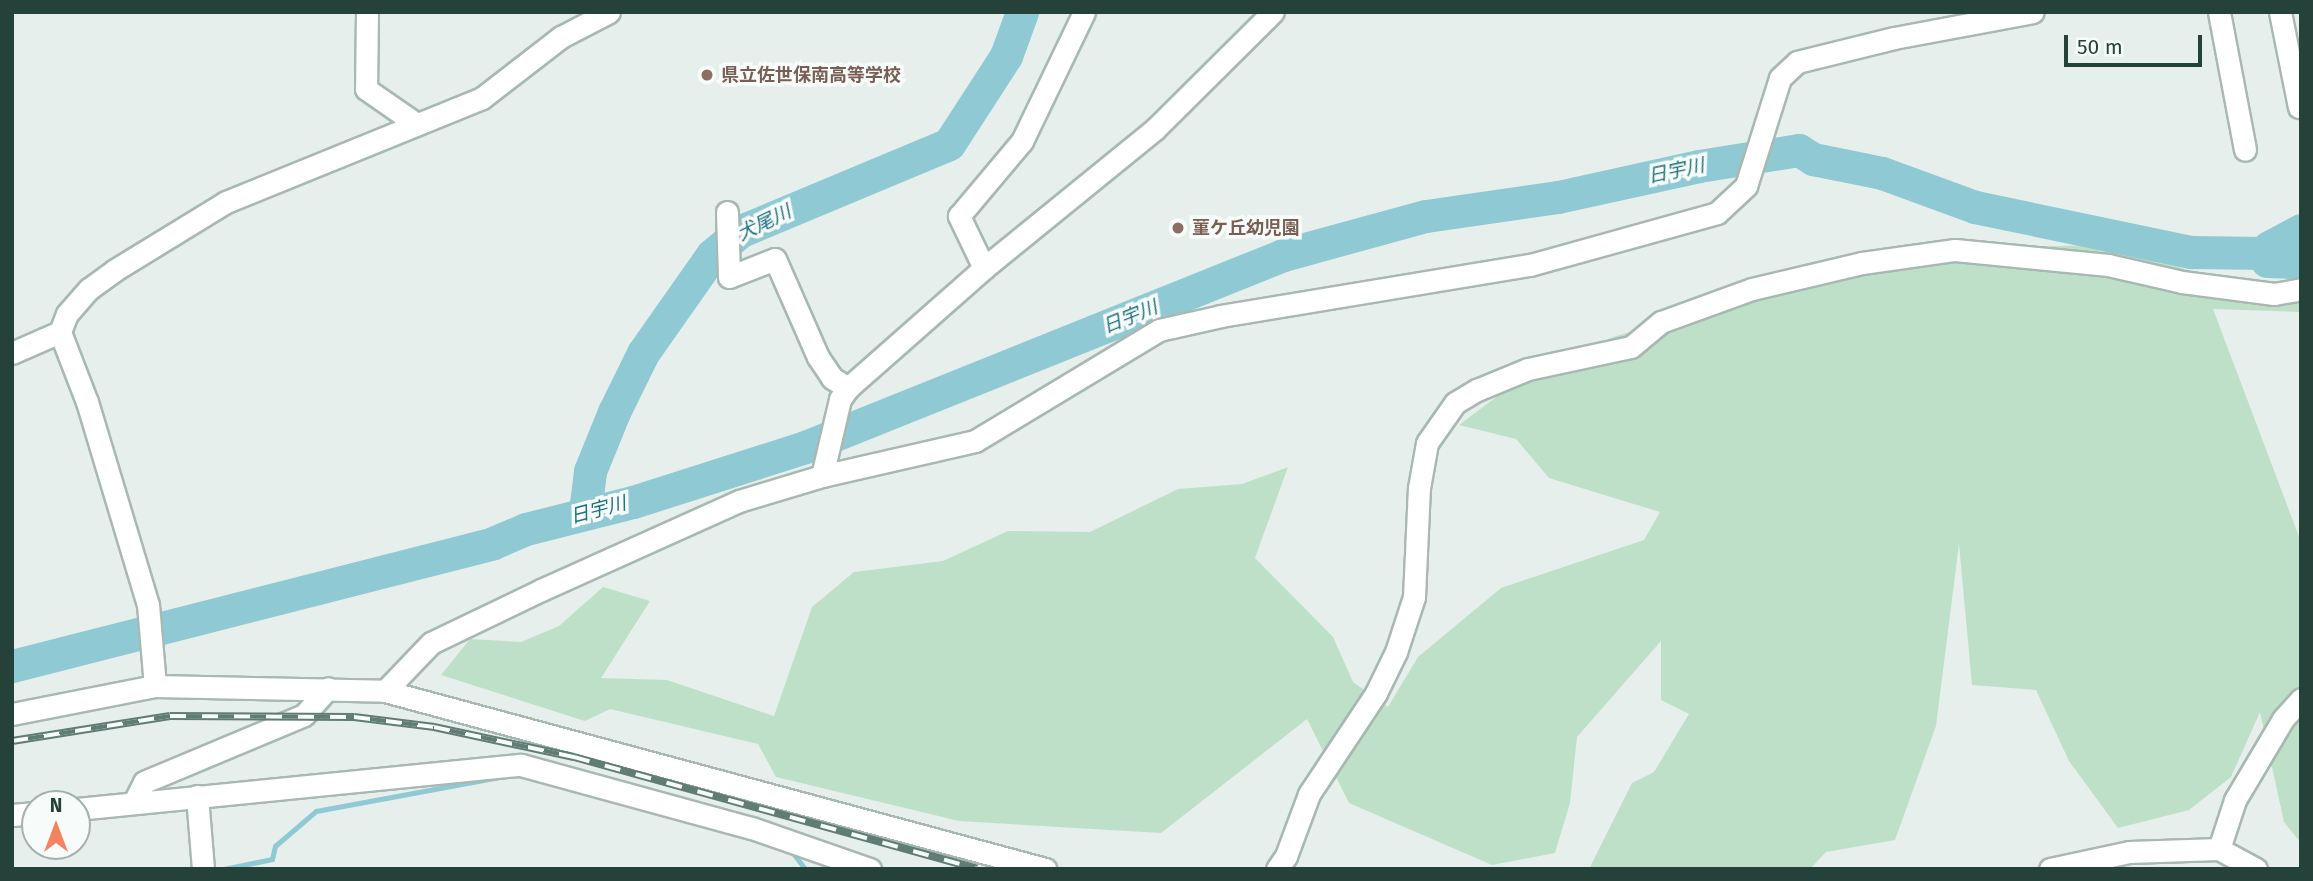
<!DOCTYPE html>
<meta charset="utf-8">
<style>
body{margin:0}
#map{position:relative;width:2313px;height:881px;overflow:hidden;background:#e6efeb;font-family:"Fira Sans","Noto Sans JP",sans-serif}
div>[style]{position:absolute}
[style*='--x']{left:calc(var(--x)*1px);top:calc(var(--y)*1px);width:calc(var(--w)*1px);rotate:calc(var(--a)*1deg)}
.green>*{inset:0;background:#bfe0c8}
.stream>*{height:5px;margin:-2.5px;padding:0 2.5px;transform-origin:2.5px;border-radius:2.5px;background:#8ec9d4}
.river>*{height:33px;margin:-16.5px;padding:0 16.5px;transform-origin:16.5px;border-radius:16.5px;background:#8ec9d4}
.roads{filter:drop-shadow(2px 0 #a8b8b2) drop-shadow(-2px 0 #a8b8b2) drop-shadow(0 2px #a8b8b2) drop-shadow(0 -2px #a8b8b2)}
.minor>*{height:21px;margin:-10.5px;padding:0 10.5px;transform-origin:10.5px;border-radius:10.5px;background:#fff}
.rail>*{height:8px;margin-top:-4px;transform-origin:0;background:repeating-linear-gradient(90deg,#f7fbf9 0 16px,#5f7d75 0 32px);box-sizing:border-box;border-block:2px solid #5f7d75}
.dots>*{width:19px;height:19px;translate:-50% -50%;box-sizing:border-box;border:4px solid #f7fbf9;border-radius:50%}
span{translate:-50% -50%;white-space:nowrap;text-align:center;line-height:1.15;-webkit-text-stroke:7px #f7fbf9;paint-order:stroke}
.education-label{font-size:18px;color:#785e54;font-weight:700}
.left{translate:0 -50%;text-align:left}
.water-label{font-size:19px;color:#1c6f80;font-style:italic}
.frame{position:absolute;inset:0;border:14px solid #24423a;pointer-events:none}
.north{position:absolute;left:21px;top:790px;width:70px;height:70px;box-sizing:border-box;background:#f7fbf9;border:2px solid #a3b1ad;border-radius:50%;rotate:0deg;font-size:19px;font-weight:700;line-height:28px;text-align:center;color:#24423a}
.north::after{content:'';display:block;margin:auto;width:24px;height:32px;background:#f4845f;clip-path:polygon(50% 0,100% 100%,50% 72%,0 100%)}
.scale{position:absolute;left:2064px;top:35px;width:138px;height:32px;box-sizing:border-box;border:4px solid #24423a;border-top:0;padding-left:9px;font-size:21px;line-height:24px;white-space:nowrap;color:#24423a;-webkit-text-stroke:5px #f7fbf9;paint-order:stroke}
</style>
<div id="map">
<div class="green">
<div style="clip-path:polygon(2110px 245px,2204px 275px,2301px 288px,2301px 312px,2213px 309px,2301px 542px,2301px 843px,2284px 822px,2260px 712px,2231px 777px,2189px 810px,2118px 828px,2069px 761px,2036px 690px,1972px 685px,1959px 544px,1936px 726px,1895px 840px,1826px 852px,1810px 869px,1589px 869px,1632px 783px,1654px 772px,1689px 714px,1661px 700px,1661px 641px,1577px 737px,1570px 803px,1555px 853px,1492px 865px,1349px 803px,1307px 719px,1161px 833px,959px 821px,776px 777px,758px 744px,610px 709px,585px 721px,441px 675px,470px 639px,521px 642px,559px 626px,603px 587px,650px 601px,601px 678px,667px 680px,774px 716px,812px 607px,854px 572px,943px 561px,1008px 531px,1090px 532px,1178px 489px,1242px 484px,1288px 467px,1255px 558px,1333px 637px,1353px 682px,1388px 707px,1418px 657px,1501px 588px,1644px 540px,1660px 512px,1549px 478px,1516px 439px,1459px 425px,1499px 395px,1613px 337px,1905px 249px)"></div>
</div>
<div class="stream">
<div style="--x:790;--y:849;--w:25;--a:53"></div>
<div style="--x:121;--y:869;--w:58;--a:0"></div>
<div style="--x:224;--y:869;--w:49;--a:-11.8"></div>
<div style="--x:272;--y:859;--w:13;--a:-77"></div>
<div style="--x:275;--y:846;--w:54;--a:-40.5"></div>
<div style="--x:316;--y:811;--w:192;--a:-10.5"></div>
</div>
<div class="river">
<div style="--x:2265;--y:253;--w:7;--a:-56"></div>
<div style="--x:2269;--y:247;--w:36;--a:-28"></div>
<div style="--x:2265;--y:253;--w:8;--a:76"></div>
<div style="--x:2267;--y:261;--w:34;--a:2"></div>
<div style="--x:585;--y:512;--w:41;--a:-83"></div>
<div style="--x:590;--y:471;--w:64;--a:-67.9"></div>
<div style="--x:614;--y:412;--w:66;--a:-63.8"></div>
<div style="--x:643;--y:353;--w:120;--a:-54.9"></div>
<div style="--x:712;--y:255;--w:38;--a:-40"></div>
<div style="--x:741;--y:231;--w:225;--a:-22.7"></div>
<div style="--x:949;--y:144;--w:105;--a:-57.1"></div>
<div style="--x:1006;--y:56;--w:47;--a:-70"></div>
<div style="--x:12;--y:666;--w:496;--a:-14.3"></div>
<div style="--x:493;--y:543;--w:36;--a:-23"></div>
<div style="--x:526;--y:529;--w:110;--a:-14.2"></div>
<div style="--x:633;--y:502;--w:181;--a:-17.7"></div>
<div style="--x:805;--y:447;--w:515;--a:-21.88"></div>
<div style="--x:1283;--y:255;--w:148;--a:-15.3"></div>
<div style="--x:1426;--y:216;--w:133;--a:-8.2"></div>
<div style="--x:1558;--y:197;--w:144;--a:-12.4"></div>
<div style="--x:1699;--y:166;--w:101;--a:-9.1"></div>
<div style="--x:1799;--y:150;--w:17;--a:33"></div>
<div style="--x:1813;--y:159;--w:70;--a:11.5"></div>
<div style="--x:1882;--y:173;--w:99;--a:20.1"></div>
<div style="--x:1975;--y:207;--w:221;--a:11.8"></div>
<div style="--x:2191;--y:252;--w:74;--a:0.8"></div>
</div>
<div class="roads">
<div class="minor">
<div style="--x:367;--y:12;--w:77;--a:90.7"></div>
<div style="--x:366;--y:89;--w:60;--a:34.8"></div>
<div style="--x:2219;--y:12;--w:140;--a:79.3"></div>
<div style="--x:2280;--y:12;--w:97;--a:78.7"></div>
<div style="--x:727;--y:212;--w:65;--a:88.2"></div>
<div style="--x:729;--y:277;--w:49;--a:-21.4"></div>
<div style="--x:775;--y:259;--w:107;--a:66.3"></div>
<div style="--x:818;--y:357;--w:25;--a:56"></div>
<div style="--x:832;--y:378;--w:19;--a:32"></div>
<div style="--x:984;--y:268;--w:58;--a:-115.7"></div>
<div style="--x:959;--y:216;--w:98;--a:-50"></div>
<div style="--x:1022;--y:141;--w:143;--a:-64.3"></div>
<div style="--x:12;--y:353;--w:52;--a:-23.6"></div>
<div style="--x:822;--y:476;--w:79;--a:-76.8"></div>
<div style="--x:840;--y:399;--w:14;--a:-54"></div>
<div style="--x:848;--y:388;--w:181;--a:-41.4"></div>
<div style="--x:984;--y:268;--w:220;--a:-39.1"></div>
<div style="--x:1155;--y:129;--w:166;--a:-44.8"></div>
<div style="--x:155;--y:686;--w:81;--a:-94.9"></div>
<div style="--x:148;--y:605;--w:212;--a:-106.7"></div>
<div style="--x:87;--y:402;--w:75;--a:-111.1"></div>
<div style="--x:60;--y:332;--w:19;--a:-69"></div>
<div style="--x:67;--y:314;--w:33;--a:-49"></div>
<div style="--x:89;--y:289;--w:32;--a:-36"></div>
<div style="--x:115;--y:270;--w:130;--a:-31.5"></div>
<div style="--x:226;--y:202;--w:276;--a:-22.1"></div>
<div style="--x:482;--y:98;--w:100;--a:-37.7"></div>
<div style="--x:561;--y:37;--w:54;--a:-27.5"></div>
<div style="--x:385;--y:691;--w:684;--a:15.09"></div>
<div style="--x:12;--y:714;--w:146;--a:-11.1"></div>
<div style="--x:155;--y:686;--w:230;--a:1.2"></div>
<div style="--x:385;--y:691;--w:66;--a:-46.2"></div>
<div style="--x:431;--y:643;--w:122;--a:-25.7"></div>
<div style="--x:541;--y:590;--w:217;--a:-24.2"></div>
<div style="--x:739;--y:501;--w:87;--a:-16.8"></div>
<div style="--x:822;--y:476;--w:157;--a:-12.9"></div>
<div style="--x:975;--y:441;--w:215;--a:-31.1"></div>
<div style="--x:1159;--y:330;--w:64;--a:-12.7"></div>
<div style="--x:1221;--y:316;--w:313;--a:-9.4"></div>
<div style="--x:1530;--y:265;--w:194;--a:-15.5"></div>
<div style="--x:1717;--y:213;--w:40;--a:-43"></div>
<div style="--x:1746;--y:186;--w:113;--a:-72.5"></div>
<div style="--x:1780;--y:78;--w:23;--a:-43"></div>
<div style="--x:1797;--y:62;--w:100;--a:-13.9"></div>
<div style="--x:1894;--y:38;--w:141;--a:-10.6"></div>
<div style="--x:197;--y:796;--w:73;--a:85.3"></div>
<div style="--x:134;--y:802;--w:22;--a:-63"></div>
<div style="--x:144;--y:782;--w:173;--a:-22.7"></div>
<div style="--x:304;--y:715;--w:36;--a:-48"></div>
<div style="--x:77;--y:809;--w:446;--a:-5.7"></div>
<div style="--x:521;--y:765;--w:239;--a:15.3"></div>
<div style="--x:752;--y:828;--w:125;--a:19.2"></div>
<div style="--x:12;--y:815;--w:23;--a:-5"></div>
<div style="--x:2219;--y:849;--w:52;--a:-71.9"></div>
<div style="--x:2235;--y:800;--w:94;--a:-59.3"></div>
<div style="--x:2283;--y:719;--w:27;--a:-48"></div>
<div style="--x:1277;--y:869;--w:16;--a:-55"></div>
<div style="--x:1286;--y:856;--w:66;--a:-69.6"></div>
<div style="--x:1309;--y:794;--w:121;--a:-56.4"></div>
<div style="--x:1376;--y:693;--w:46;--a:-64"></div>
<div style="--x:1396;--y:652;--w:58;--a:-71.9"></div>
<div style="--x:1414;--y:597;--w:109;--a:-87.4"></div>
<div style="--x:1419;--y:488;--w:46;--a:-79.9"></div>
<div style="--x:1427;--y:443;--w:49;--a:-55"></div>
<div style="--x:1455;--y:403;--w:26;--a:-31"></div>
<div style="--x:1477;--y:390;--w:55;--a:-22.4"></div>
<div style="--x:1528;--y:369;--w:105;--a:-12.1"></div>
<div style="--x:1631;--y:347;--w:39;--a:-40"></div>
<div style="--x:1661;--y:322;--w:97;--a:-19.9"></div>
<div style="--x:1752;--y:289;--w:113;--a:-13.3"></div>
<div style="--x:1862;--y:263;--w:94;--a:-8"></div>
<div style="--x:1955;--y:250;--w:154;--a:5.6"></div>
<div style="--x:2108;--y:265;--w:76;--a:12.9"></div>
<div style="--x:2182;--y:282;--w:93;--a:7.4"></div>
<div style="--x:2274;--y:294;--w:27;--a:-10"></div>
<div style="--x:2050;--y:869;--w:81;--a:-12.1"></div>
<div style="--x:2129;--y:852;--w:90;--a:-1.9"></div>
<div style="--x:2219;--y:849;--w:42;--a:28.4"></div>
</div>
</div>
<div class="rail">
<div style="--x:12;--y:741;--w:160;--a:-9"></div>
<div style="--x:170;--y:716;--w:184;--a:0.3"></div>
<div style="--x:354;--y:717;--w:81;--a:7.1"></div>
<div style="--x:434;--y:727;--w:143;--a:12.1"></div>
<div style="--x:574;--y:757;--w:418;--a:15.5"></div>
</div>
<div class="dots">
<div style="left:707px;top:75px;background:#8d6e63"></div>
<div style="left:1178px;top:228px;background:#8d6e63"></div>
</div>
<div class="education-label">
<span class="left" style="left:721px;top:75px">県立佐世保南高等学校</span>
<span class="left" style="left:1192px;top:228px">菫ケ丘幼児園</span>
</div>
<div class="water-label">
<span style="left:1676px;top:171px;rotate:-12deg">日宇川</span>
<span style="left:764px;top:223px;rotate:-26deg">犬尾川</span>
<span style="left:1130px;top:317px;rotate:-22deg">日宇川</span>
<span style="left:598px;top:510px;rotate:-15deg">日宇川</span>
</div>
<div class="frame"></div>
<div class="north">N</div>
<div class="scale">50 m</div>
</div>
